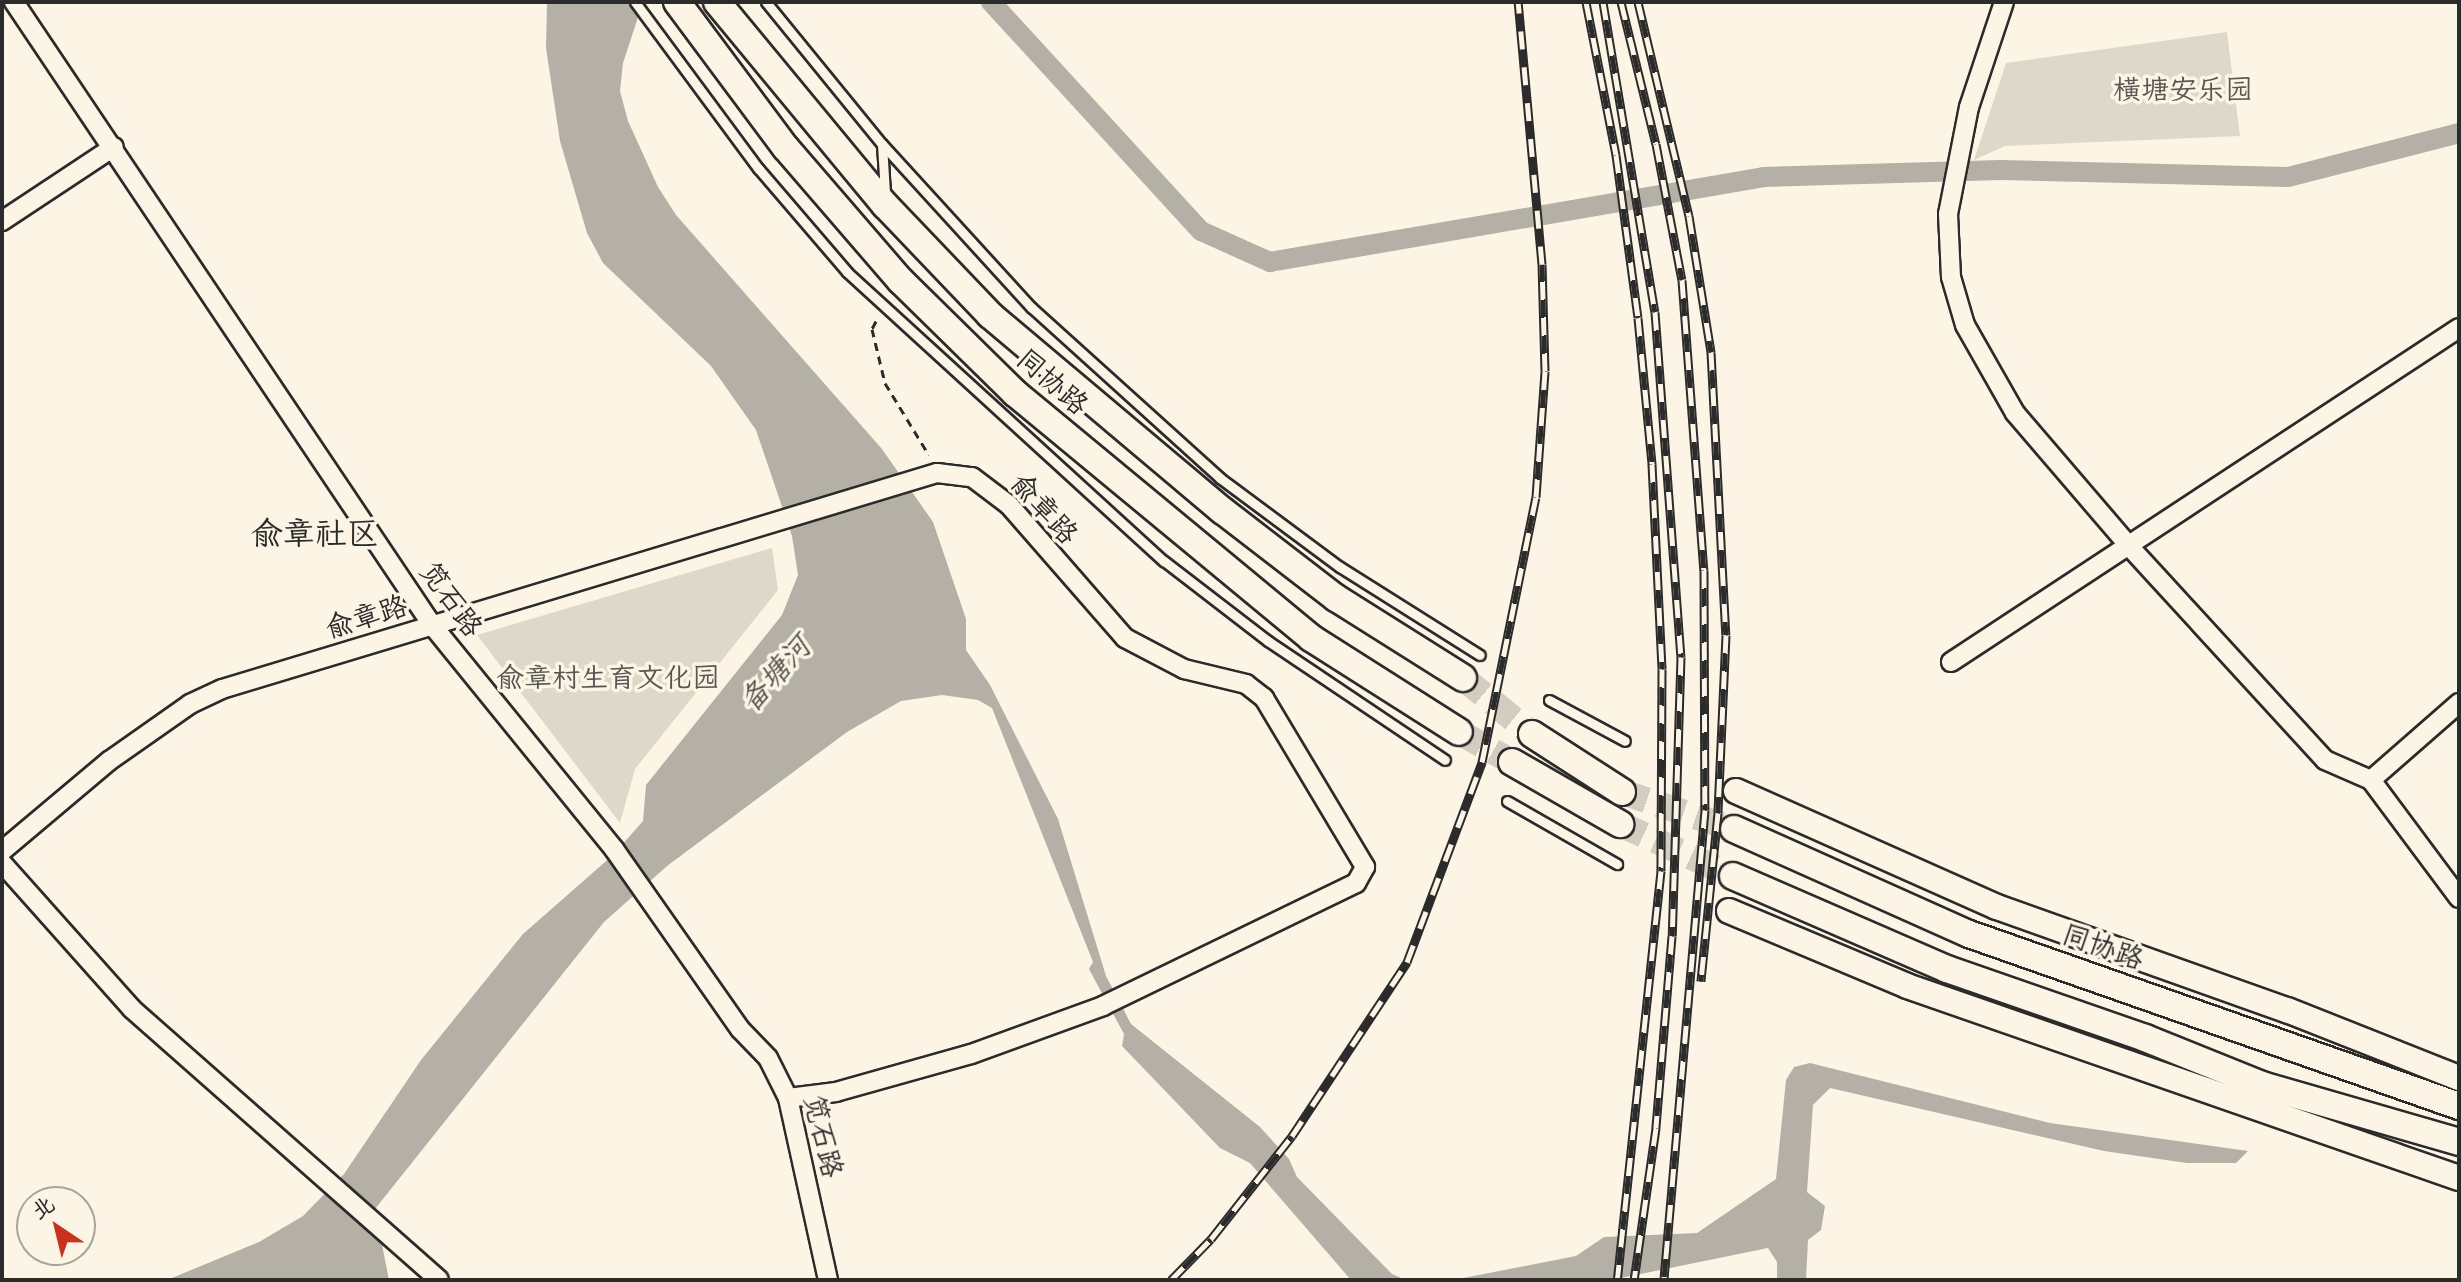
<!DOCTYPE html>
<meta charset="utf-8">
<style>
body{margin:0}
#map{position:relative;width:2461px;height:1282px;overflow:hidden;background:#fcf5e5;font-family:Itim,"LXGW WenKai TC",sans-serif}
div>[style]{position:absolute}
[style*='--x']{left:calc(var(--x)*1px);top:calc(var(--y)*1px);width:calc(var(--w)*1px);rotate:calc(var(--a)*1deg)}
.green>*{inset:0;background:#ded8ca}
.water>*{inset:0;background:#b4b0a5}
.canal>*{height:20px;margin:-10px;padding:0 10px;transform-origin:10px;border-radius:10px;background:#b4b0a5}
.secondary-tunnel>*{height:26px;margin-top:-13px;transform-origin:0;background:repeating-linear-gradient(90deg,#d2cdc0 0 26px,transparent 0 39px)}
.path>*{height:3px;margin-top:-1.5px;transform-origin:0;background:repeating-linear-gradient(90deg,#2b2b2b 0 8px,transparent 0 14px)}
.roads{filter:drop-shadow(2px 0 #2b2b2b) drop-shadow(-2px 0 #2b2b2b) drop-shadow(0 2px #2b2b2b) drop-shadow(0 -2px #2b2b2b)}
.service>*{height:9px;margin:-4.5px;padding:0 4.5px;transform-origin:4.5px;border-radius:4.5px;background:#fcf5e5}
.minor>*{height:18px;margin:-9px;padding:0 9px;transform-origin:9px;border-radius:9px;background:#fcf5e5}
.tertiary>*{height:24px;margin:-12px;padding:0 12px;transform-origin:12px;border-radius:12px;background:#fcf5e5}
.secondary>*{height:26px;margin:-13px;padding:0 13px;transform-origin:13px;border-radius:13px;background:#fcf5e5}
.rail>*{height:9px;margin-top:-4.5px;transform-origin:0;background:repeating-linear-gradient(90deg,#fcf5e5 0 18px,#2b2b2b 0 36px);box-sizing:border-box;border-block:2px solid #2b2b2b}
span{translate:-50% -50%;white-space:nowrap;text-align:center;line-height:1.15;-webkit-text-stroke:7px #fcf5e5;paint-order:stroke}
.park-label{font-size:28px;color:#585653}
.street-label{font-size:28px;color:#2b2b2b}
.water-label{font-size:30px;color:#545350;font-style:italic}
.quarter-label{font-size:32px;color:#2b2b2b}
.frame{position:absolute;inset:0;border:4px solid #2b2b2b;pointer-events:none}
.north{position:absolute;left:16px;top:1186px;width:80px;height:80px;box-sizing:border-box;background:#fcf5e5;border:2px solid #a8a49b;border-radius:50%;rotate:325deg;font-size:22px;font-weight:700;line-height:32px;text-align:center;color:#2b2b2b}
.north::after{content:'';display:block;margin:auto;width:28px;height:36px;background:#c8321e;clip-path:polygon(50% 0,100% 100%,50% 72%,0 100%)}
</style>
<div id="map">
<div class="green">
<div style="clip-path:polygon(2227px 32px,2240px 136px,2005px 146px,1974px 160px,2006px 63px)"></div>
<div style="clip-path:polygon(772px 548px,778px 590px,635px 769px,620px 823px,477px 635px)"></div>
</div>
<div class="water">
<div style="clip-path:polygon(547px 2px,643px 2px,623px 63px,620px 91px,628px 121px,658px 187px,676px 215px,882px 449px,933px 522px,966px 619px,966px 650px,990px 685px,1058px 819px,1106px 976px,1131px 1024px,1260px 1127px,1289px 1159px,1297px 1177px,1392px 1274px,1406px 1280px,1351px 1280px,1250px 1163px,1220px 1148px,1122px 1046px,1124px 1034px,1089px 969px,1093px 962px,992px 708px,978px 700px,942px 695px,901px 701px,847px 732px,667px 866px,604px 922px,375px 1209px,389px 1280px,167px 1280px,259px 1242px,303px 1216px,344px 1174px,421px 1060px,523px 934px,613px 855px,643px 821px,646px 785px,782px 615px,798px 575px,792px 536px,756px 430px,711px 366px,603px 263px,587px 233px,560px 141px,546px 48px)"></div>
<div style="clip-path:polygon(1810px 1063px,2050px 1123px,2248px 1151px,2236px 1163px,2187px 1163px,2104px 1151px,1830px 1088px,1813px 1105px,1807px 1192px,1825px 1206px,1821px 1230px,1808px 1240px,1806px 1280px,1777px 1280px,1777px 1262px,1768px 1248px,1611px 1280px,1453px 1280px,1576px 1256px,1604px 1237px,1697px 1233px,1776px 1179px,1786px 1080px,1794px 1067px)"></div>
</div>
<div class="canal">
<div style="--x:991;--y:2;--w:311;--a:47.5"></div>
<div style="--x:1201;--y:231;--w:76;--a:24.2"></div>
<div style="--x:1270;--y:262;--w:501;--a:-9.76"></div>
<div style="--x:1764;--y:177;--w:237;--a:-1.7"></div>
<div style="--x:2001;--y:170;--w:287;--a:1.4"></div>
<div style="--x:2288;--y:177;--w:177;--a:-14.4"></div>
</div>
<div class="secondary-tunnel">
<div style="--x:1463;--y:678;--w:89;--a:39.1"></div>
<div style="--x:1459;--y:732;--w:61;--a:29.5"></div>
<div style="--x:1622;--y:792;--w:118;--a:18.3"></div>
<div style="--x:1620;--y:824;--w:124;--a:24.7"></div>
</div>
<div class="path">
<div style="--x:876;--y:321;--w:9;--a:117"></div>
<div style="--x:872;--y:329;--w:56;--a:76.5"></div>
<div style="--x:885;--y:383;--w:84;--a:58.6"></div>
</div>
<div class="roads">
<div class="service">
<div style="--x:635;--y:2;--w:207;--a:53.5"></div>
<div style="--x:758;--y:168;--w:137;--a:49.4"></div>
<div style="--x:847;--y:272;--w:429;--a:42.4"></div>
<div style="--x:1164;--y:561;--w:131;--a:37.6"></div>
<div style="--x:1268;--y:641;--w:213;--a:33.9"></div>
<div style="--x:766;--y:2;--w:183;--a:50.8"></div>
<div style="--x:882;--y:144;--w:222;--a:47.6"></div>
<div style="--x:1032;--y:308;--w:253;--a:42.1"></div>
<div style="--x:1220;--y:478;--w:149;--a:36.6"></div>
<div style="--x:1340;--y:567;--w:165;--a:32.2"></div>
<div style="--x:882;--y:144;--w:49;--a:86.5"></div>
<div style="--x:1549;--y:700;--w:86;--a:28.3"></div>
<div style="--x:1507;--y:801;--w:127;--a:29.8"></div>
</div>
<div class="minor">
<div style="--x:14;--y:2;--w:750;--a:56.14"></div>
<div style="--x:432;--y:625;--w:289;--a:50.9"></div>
<div style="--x:614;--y:849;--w:220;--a:55"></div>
<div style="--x:740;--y:1029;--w:40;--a:46"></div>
<div style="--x:768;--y:1058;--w:45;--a:63.4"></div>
<div style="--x:788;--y:1098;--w:186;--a:77.6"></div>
<div style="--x:2004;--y:2;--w:111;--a:108.4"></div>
<div style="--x:1969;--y:107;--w:109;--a:101.1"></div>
<div style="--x:1948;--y:214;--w:63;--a:87.3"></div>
<div style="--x:1951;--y:277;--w:50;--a:73.7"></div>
<div style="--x:1965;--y:325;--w:101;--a:60.4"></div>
<div style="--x:2015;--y:413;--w:174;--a:49.4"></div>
<div style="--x:2128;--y:545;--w:292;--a:47.5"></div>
<div style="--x:2325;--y:760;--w:50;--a:23.5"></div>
<div style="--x:2371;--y:780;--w:147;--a:53.3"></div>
<div style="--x:2;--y:221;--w:134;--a:-33.5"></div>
<div style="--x:1951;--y:662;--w:608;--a:-33.32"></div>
<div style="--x:2371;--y:780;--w:117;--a:-41.2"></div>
<div style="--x:2;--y:851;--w:140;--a:-40.1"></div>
<div style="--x:109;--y:761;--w:99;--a:-35.1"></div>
<div style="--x:190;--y:704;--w:35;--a:-25"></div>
<div style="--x:222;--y:689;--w:747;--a:-16.81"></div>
<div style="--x:937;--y:473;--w:35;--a:7"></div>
<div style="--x:972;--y:477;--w:46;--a:37.1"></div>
<div style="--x:1009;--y:505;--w:176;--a:48.9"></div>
<div style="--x:1125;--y:638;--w:67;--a:27.7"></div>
<div style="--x:1184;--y:669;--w:64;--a:13.6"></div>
<div style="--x:1246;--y:684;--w:23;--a:38"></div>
<div style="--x:1264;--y:698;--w:197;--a:59.1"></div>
<div style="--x:1365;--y:867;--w:18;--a:119"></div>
<div style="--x:1356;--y:883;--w:281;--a:154.1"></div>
<div style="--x:1103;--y:1006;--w:140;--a:160"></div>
<div style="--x:971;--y:1054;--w:140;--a:164.3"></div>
<div style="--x:836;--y:1092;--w:48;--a:172.9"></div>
<div style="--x:2;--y:863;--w:195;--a:48.3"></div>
<div style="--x:132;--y:1009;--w:409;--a:41.4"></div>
</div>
<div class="tertiary">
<div style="--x:1736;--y:791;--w:286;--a:24"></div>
<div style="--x:1997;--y:907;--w:308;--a:19.6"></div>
<div style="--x:2287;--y:1010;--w:185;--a:21.6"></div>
<div style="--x:1729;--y:911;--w:193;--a:22.8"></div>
<div style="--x:1907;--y:986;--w:584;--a:19.18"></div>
</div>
<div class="secondary">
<div style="--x:677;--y:2;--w:182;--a:53.3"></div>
<div style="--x:786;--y:148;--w:176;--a:49.2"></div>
<div style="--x:901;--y:281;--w:160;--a:44.5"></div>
<div style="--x:1015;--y:393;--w:384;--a:39.6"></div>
<div style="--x:1311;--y:638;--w:175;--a:32.4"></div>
<div style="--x:717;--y:2;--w:264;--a:50.4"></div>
<div style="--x:885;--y:205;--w:152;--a:46.3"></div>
<div style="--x:990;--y:315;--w:304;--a:40.1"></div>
<div style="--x:1223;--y:511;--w:143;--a:37.6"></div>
<div style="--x:1336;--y:598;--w:150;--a:32.2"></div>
<div style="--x:1532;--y:734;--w:107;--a:32.8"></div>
<div style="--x:1512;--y:762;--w:125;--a:29.9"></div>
<div style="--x:1734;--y:829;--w:257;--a:24.1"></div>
<div style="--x:1969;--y:934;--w:519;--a:19.34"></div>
<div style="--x:1733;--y:876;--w:233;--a:23.5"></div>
<div style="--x:1947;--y:969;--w:210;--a:19.2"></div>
<div style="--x:2145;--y:1038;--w:126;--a:21.9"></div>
<div style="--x:2262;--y:1085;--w:205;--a:16.1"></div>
</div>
</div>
<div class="rail">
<div style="--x:1586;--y:2;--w:156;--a:78.9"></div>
<div style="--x:1616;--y:155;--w:164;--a:82.3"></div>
<div style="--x:1638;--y:318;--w:147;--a:84.5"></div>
<div style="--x:1652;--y:464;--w:205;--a:87.2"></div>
<div style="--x:1662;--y:669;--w:202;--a:90.3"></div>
<div style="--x:1661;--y:871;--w:411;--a:96.1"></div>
<div style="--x:1603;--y:2;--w:314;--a:80.5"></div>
<div style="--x:1655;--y:312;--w:346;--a:85.7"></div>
<div style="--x:1681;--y:657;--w:279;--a:91.8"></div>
<div style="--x:1672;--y:936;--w:193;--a:94.8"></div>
<div style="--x:1656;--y:1128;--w:154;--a:98.2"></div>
<div style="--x:1621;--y:2;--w:146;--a:76.2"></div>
<div style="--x:1656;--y:144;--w:138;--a:79.2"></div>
<div style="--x:1682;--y:280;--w:291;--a:85.7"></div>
<div style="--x:1704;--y:570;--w:240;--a:89.8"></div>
<div style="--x:1705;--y:810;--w:472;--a:95"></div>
<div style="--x:1638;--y:2;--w:220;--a:76.6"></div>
<div style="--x:1689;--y:216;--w:138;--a:80.8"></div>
<div style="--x:1711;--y:352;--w:283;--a:87"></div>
<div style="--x:1726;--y:635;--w:178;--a:92.6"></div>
<div style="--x:1718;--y:813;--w:169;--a:95.8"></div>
<div style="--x:1171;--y:1280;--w:57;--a:-45.7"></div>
<div style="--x:1211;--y:1239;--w:131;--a:-51.8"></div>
<div style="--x:1292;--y:1136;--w:209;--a:-56.5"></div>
<div style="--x:1407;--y:962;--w:214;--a:-69.4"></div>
<div style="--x:1482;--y:762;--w:270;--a:-78.5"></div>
<div style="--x:1536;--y:497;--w:126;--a:-85.9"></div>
<div style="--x:1545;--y:371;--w:107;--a:-91.6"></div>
<div style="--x:1542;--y:264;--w:263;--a:-95.2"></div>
</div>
<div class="park-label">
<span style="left:2183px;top:89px">横塘安乐园</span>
<span style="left:608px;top:677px">俞章村生育文化园</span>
</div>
<div class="street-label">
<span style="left:1053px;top:381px;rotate:41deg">同协路</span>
<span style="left:1045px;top:508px;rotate:48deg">俞章路</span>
<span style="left:452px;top:599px;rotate:54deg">笕石路</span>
<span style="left:366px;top:616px;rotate:-17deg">俞章路</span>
<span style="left:2103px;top:946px;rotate:19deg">同协路</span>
<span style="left:824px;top:1136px;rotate:76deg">笕石路</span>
</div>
<div class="water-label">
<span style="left:775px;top:674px;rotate:-48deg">备塘河</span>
</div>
<div class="quarter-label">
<span style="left:315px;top:533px">俞章社区</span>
</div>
<div class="frame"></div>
<div class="north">北</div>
</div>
